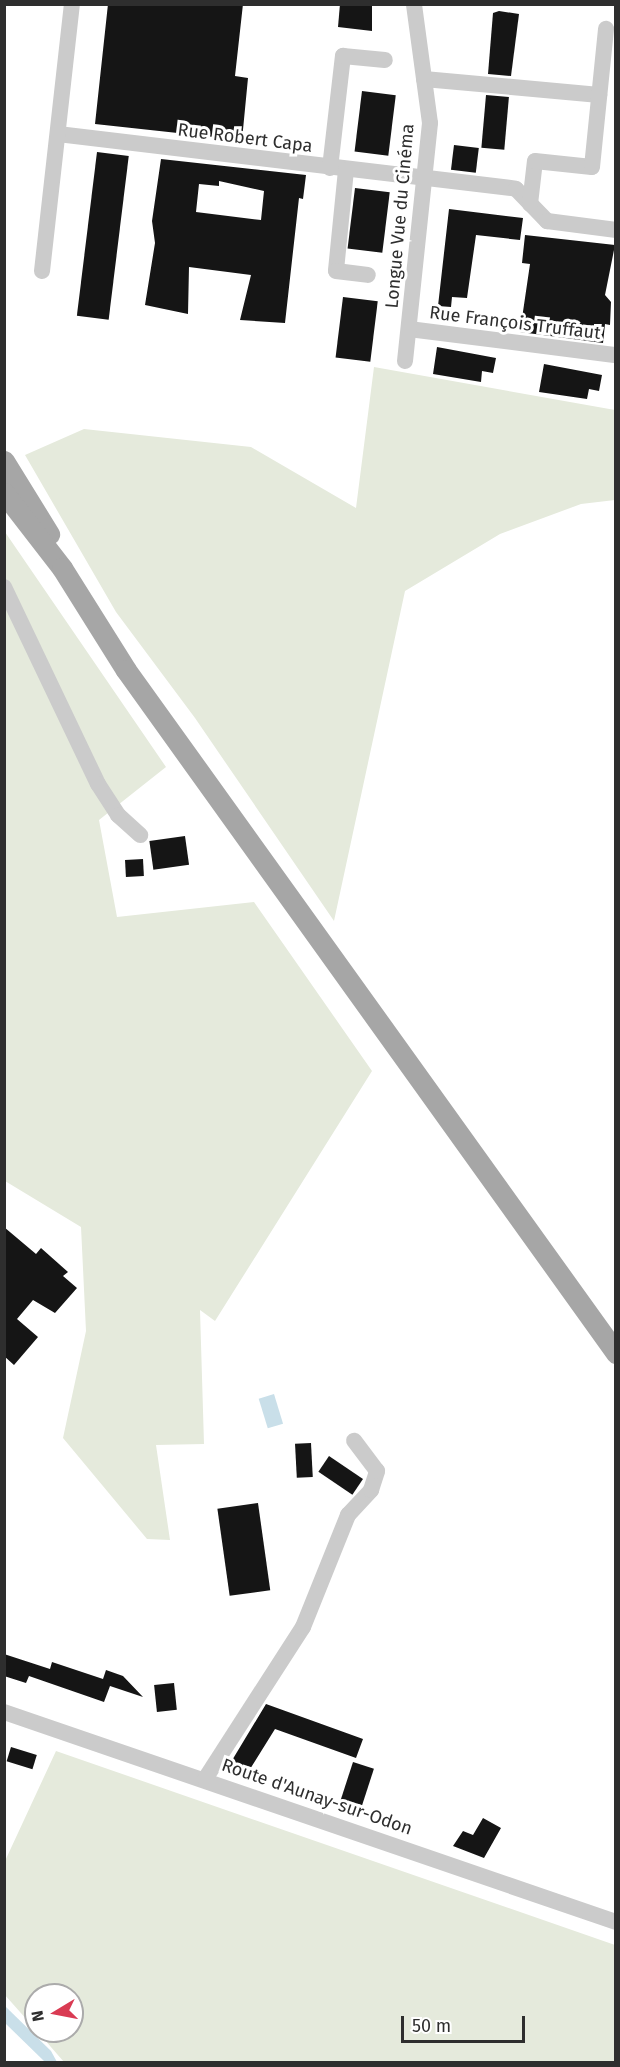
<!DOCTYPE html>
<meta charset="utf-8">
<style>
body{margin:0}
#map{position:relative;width:620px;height:2067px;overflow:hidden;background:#fff;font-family:"Fira Sans",sans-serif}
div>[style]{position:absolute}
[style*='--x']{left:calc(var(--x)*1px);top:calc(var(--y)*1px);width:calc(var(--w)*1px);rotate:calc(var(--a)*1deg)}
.green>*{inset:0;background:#e5eadc}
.water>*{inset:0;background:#c9dfe9;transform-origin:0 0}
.building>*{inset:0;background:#151515;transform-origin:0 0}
.minor>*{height:16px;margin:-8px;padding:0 8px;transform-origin:8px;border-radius:8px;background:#cbcbcb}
.major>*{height:21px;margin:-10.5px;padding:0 10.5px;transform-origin:10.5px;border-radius:10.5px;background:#a6a6a6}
span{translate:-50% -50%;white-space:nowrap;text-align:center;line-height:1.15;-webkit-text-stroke:6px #fff;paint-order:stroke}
.street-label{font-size:18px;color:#2e2e2e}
.frame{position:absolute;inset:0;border:6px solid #2e2e2e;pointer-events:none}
.north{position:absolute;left:24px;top:1983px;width:60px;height:60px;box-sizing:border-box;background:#fff;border:2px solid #ababab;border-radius:50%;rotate:260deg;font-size:16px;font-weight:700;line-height:24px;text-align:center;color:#2e2e2e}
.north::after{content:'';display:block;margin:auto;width:21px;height:27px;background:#d93b53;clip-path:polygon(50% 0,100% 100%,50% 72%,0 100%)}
.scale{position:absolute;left:401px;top:2016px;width:124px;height:27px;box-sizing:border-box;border:3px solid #2e2e2e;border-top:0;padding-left:8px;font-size:18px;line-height:21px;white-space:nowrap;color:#2e2e2e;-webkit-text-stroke:4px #fff;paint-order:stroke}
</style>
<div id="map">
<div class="green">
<div style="clip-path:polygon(374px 367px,615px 410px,615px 500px,581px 504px,500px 534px,405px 591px,334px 921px,195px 718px,116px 612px,25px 455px,84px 429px,251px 447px,356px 508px)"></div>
<div style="clip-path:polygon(5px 532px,166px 767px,99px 820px,117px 917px,254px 902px,372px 1071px,215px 1321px,200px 1310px,204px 1444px,156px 1445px,170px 1540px,147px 1539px,63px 1438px,86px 1331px,81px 1227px,5px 1181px)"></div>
<div style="clip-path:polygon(56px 1751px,615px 1945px,615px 2062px,64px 2062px,37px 2031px,72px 2031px,72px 1995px,36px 1995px,36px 2030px,4px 1994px,5px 1861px)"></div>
</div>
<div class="water">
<div style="left:274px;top:1394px;width:31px;height:16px;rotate:73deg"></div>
<div style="clip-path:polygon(5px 2006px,51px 2051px,57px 2062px,45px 2062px,5px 2023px)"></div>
</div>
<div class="building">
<div style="clip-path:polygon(108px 4px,243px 4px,235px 76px,248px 78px,242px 140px,95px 124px)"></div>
<div style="clip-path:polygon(340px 4px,372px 4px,372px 31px,338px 27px)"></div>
<div style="clip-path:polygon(499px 11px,519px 14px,511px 76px,488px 74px,493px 13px)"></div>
<div style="left:362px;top:91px;width:34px;height:61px;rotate:7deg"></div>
<div style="left:486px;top:95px;width:23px;height:53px;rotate:5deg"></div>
<div style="left:454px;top:145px;width:25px;height:25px;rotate:7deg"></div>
<div style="left:97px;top:152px;width:32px;height:165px;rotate:7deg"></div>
<div style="clip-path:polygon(evenodd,161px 159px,306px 175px,303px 199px,299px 198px,285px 323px,240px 320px,251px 275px,189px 267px,188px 314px,145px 305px,155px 243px,152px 221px,161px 159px,219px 181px,264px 191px,261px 220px,196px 212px,199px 184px,219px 186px,219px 181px)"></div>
<div style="left:355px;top:188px;width:35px;height:61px;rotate:7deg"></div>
<div style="clip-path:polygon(449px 209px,523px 218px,520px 240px,476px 235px,467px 298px,452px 297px,451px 307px,438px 306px)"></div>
<div style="clip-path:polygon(525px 235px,615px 245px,605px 295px,611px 302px,610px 325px,605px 324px,603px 343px,520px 332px,530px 264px,522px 263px)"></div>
<div style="left:343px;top:297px;width:35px;height:61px;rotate:7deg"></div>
<div style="clip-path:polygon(437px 347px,496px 358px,493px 373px,482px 371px,481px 382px,433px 374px)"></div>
<div style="clip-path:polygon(544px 364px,602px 375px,599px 391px,589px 389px,587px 399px,539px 392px)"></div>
<div style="left:185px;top:836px;width:29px;height:36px;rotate:82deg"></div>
<div style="left:143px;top:859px;width:17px;height:18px;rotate:87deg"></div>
<div style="clip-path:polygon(4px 1227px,36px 1254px,41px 1248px,68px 1272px,63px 1276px,77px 1288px,55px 1313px,33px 1300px,17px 1319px,38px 1337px,14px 1365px,4px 1356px)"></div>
<div style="left:311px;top:1443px;width:34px;height:16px;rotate:87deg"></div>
<div style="left:329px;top:1456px;width:41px;height:19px;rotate:34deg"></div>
<div style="left:258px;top:1503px;width:88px;height:41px;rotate:82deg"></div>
<div style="clip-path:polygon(4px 1654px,50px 1669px,52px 1662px,103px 1679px,106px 1670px,123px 1676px,143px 1697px,110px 1686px,104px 1702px,29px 1676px,26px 1683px,4px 1676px)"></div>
<div style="left:174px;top:1683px;width:27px;height:20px;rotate:84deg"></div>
<div style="clip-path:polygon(266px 1704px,363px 1739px,356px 1758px,275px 1729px,247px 1774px,228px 1767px)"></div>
<div style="left:11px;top:1747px;width:27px;height:15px;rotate:17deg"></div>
<div style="left:353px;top:1762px;width:22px;height:47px;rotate:18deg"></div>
<div style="clip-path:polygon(483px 1818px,501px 1828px,484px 1858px,453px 1846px,463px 1831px,473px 1835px)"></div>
</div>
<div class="minor">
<div style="--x:424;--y:79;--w:176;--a:5.2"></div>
<div style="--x:58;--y:134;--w:461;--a:6.8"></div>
<div style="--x:516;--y:189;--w:45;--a:45.9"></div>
<div style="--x:547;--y:221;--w:70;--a:7.4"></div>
<div style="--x:330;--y:168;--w:113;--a:-83.4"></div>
<div style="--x:343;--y:56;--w:42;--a:5.4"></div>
<div style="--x:346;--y:170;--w:101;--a:95.7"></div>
<div style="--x:336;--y:271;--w:32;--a:7"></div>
<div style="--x:530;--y:204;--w:43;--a:-83.4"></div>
<div style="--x:535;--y:161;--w:57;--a:6"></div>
<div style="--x:592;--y:167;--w:139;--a:-84.2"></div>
<div style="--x:42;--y:271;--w:269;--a:-83.6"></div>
<div style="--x:409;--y:329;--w:209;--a:7.2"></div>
<div style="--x:405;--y:361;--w:239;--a:-84"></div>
<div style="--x:430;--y:123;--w:120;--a:-97.7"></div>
<div style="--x:4;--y:587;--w:218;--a:64.5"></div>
<div style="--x:98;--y:784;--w:37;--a:57"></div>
<div style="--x:118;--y:815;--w:30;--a:42"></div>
<div style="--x:4;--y:1712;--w:647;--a:18.94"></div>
<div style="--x:205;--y:1779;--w:181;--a:-57.2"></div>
<div style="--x:303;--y:1627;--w:121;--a:-68.1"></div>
<div style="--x:348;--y:1515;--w:34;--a:-47"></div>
<div style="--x:371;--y:1490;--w:20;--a:-72"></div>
<div style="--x:377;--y:1471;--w:38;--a:-127"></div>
</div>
<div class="major">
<div style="--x:4;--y:461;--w:86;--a:58.3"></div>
<div style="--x:4;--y:493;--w:95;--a:52.3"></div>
<div style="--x:62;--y:568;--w:120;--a:57.9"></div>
<div style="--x:126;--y:670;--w:841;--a:54.34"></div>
</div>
<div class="street-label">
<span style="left:245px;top:138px;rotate:7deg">Rue Robert Capa</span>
<span style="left:400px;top:216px;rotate:-85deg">Longue Vue du Cinéma</span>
<span style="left:515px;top:323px;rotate:7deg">Rue François Truffaut</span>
<span style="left:317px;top:1797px;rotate:19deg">Route d'Aunay-sur-Odon</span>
</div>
<div class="frame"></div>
<div class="north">N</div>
<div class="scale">50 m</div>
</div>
